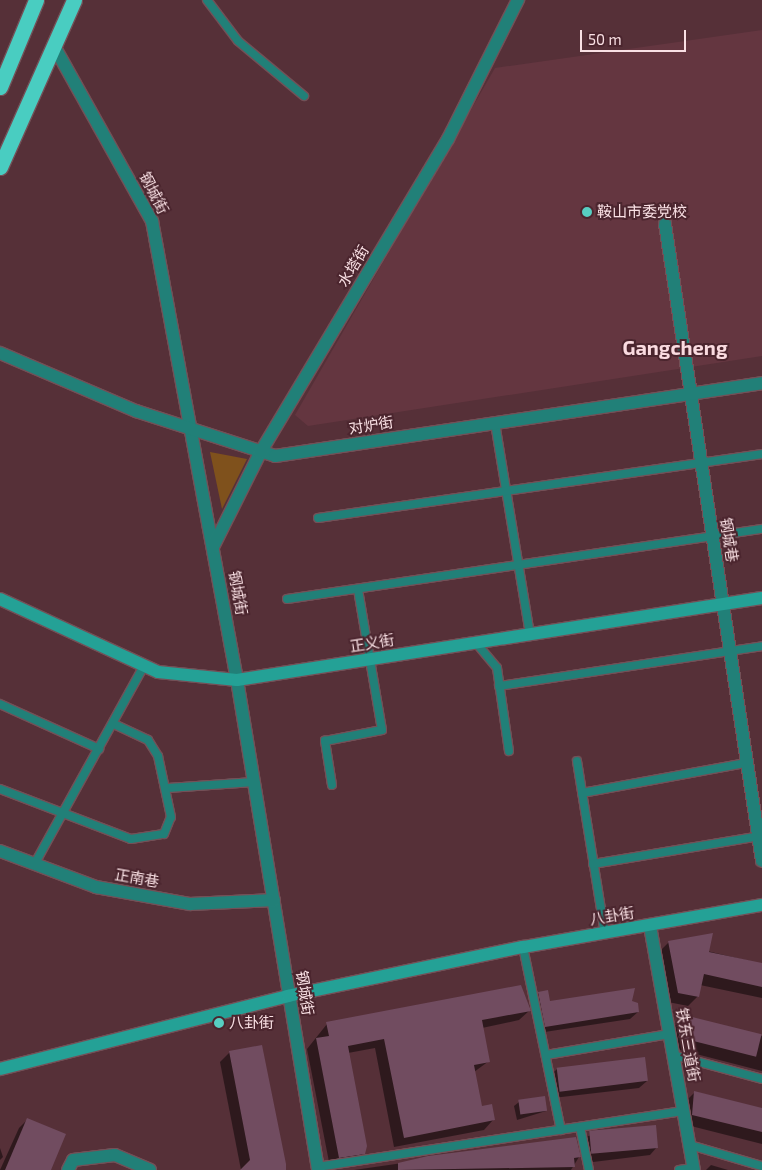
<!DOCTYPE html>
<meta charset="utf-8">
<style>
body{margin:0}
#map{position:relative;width:762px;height:1170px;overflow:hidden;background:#563038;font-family:"Exo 2","Noto Sans SC",sans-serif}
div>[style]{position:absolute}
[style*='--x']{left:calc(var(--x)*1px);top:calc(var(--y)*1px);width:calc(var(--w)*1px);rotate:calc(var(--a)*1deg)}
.built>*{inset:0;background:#643640}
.green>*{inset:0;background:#7f511c}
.shadow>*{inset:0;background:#0007}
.building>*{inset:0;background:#714c60;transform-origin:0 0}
.roads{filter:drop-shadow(1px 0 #735057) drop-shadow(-1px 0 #735057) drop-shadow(0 1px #735057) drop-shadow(0 -1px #735057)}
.lane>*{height:8px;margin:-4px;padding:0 4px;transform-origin:4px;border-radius:4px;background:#218078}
.street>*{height:12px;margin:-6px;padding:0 6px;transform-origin:6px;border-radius:6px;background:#218078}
.secondary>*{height:12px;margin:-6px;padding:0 6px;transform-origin:6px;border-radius:6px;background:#24a196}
.highway>*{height:15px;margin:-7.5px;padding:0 7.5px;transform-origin:7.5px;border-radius:7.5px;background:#49cdc1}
.dots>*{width:14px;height:14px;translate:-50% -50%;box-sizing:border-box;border:2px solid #4b252e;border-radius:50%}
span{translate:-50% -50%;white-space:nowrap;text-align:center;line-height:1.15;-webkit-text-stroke:4px #4b252e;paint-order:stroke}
.street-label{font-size:15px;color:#f9e0e4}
.poi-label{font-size:15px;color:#f9e0e4}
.left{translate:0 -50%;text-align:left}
.district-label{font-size:20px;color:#fadbe0;font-weight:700}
.scale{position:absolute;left:580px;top:30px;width:106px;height:22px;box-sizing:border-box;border:2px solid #f9e0e4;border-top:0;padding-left:6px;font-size:15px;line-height:18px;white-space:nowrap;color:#f9e0e4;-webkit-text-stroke:4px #4b252e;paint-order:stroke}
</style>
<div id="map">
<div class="built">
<div style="clip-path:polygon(762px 30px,762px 356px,308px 426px,295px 415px,495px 68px)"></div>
</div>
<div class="green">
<div style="clip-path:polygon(210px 452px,247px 459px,222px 509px)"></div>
</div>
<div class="shadow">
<div style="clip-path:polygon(669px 942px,762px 964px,762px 998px,700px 985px,698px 996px,688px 1006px,668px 1002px,659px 952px)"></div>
<div style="clip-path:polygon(539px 993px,549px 1003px,638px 1012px,630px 1019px,538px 1033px,531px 1000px)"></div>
<div style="clip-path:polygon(529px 1011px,519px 1020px,482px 1028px,489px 1061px,474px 1072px,481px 1108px,493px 1120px,484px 1130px,394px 1147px,375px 1048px,348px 1053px,363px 1153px,353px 1163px,330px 1167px,307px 1049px,327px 1024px)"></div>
<div style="clip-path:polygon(685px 1016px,762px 1036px,762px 1071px,669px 1047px,675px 1026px)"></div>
<div style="clip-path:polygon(230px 1052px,284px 1170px,241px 1170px,220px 1062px)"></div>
<div style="clip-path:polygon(558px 1068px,647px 1081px,639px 1088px,553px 1098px,550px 1076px)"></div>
<div style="clip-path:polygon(695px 1092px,762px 1109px,762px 1144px,683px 1124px,685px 1102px)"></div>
<div style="clip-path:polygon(519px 1102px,546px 1111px,517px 1120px,514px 1106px)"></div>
<div style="clip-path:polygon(28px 1119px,49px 1170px,0 1170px,19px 1128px)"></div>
<div style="clip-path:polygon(654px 1127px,657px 1147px,650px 1155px,585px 1163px,581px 1144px,588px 1136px)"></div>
<div style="clip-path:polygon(575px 1138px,579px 1157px,571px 1170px,354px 1170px)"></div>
<div style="clip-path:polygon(0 1148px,3px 1157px,0 1160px)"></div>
<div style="clip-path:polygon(711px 1165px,728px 1170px,706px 1170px)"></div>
</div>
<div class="building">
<div style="clip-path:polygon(713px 933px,709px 952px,762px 963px,762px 987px,704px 974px,699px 997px,678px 993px,668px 941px)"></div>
<div style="clip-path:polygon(521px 985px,531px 1011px,482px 1020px,490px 1062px,474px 1065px,482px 1106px,492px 1104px,495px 1120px,404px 1138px,384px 1039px,348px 1046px,367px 1146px,365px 1154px,339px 1158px,316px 1038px,329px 1036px,326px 1022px)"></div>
<div style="clip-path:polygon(635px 988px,632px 1001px,638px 1003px,639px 1012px,545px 1027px,538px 992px,548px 990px,550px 1001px)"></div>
<div style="left:684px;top:1015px;width:80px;height:23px;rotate:14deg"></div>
<div style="clip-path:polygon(262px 1045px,286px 1164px,286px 1170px,240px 1170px,250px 1160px,229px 1051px)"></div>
<div style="left:645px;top:1057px;width:24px;height:89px;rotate:83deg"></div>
<div style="clip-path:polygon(694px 1091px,762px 1108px,762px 1132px,692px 1115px)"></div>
<div style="left:545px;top:1096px;width:15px;height:27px;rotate:82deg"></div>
<div style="clip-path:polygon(27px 1118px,66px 1134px,51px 1170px,5px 1170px)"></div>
<div style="left:656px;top:1125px;width:23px;height:67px;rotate:85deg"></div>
<div style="clip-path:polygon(576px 1137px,581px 1157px,574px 1158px,575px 1167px,398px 1170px,398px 1163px,428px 1156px)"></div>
</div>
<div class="roads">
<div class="lane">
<div style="--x:207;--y:0;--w:51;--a:52.9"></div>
<div style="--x:238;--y:41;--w:86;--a:39.8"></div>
<div style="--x:495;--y:423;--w:215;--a:80.6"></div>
<div style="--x:318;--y:518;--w:449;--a:-8.2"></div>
<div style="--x:287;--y:599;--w:480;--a:-8.4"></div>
<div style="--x:477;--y:644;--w:31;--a:50"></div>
<div style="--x:497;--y:668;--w:84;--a:81.8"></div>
<div style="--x:499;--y:686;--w:266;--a:-8.6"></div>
<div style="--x:0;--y:704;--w:109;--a:24.4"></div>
<div style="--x:577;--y:761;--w:174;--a:80.8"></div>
<div style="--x:332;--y:785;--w:45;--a:-99"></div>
<div style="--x:325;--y:741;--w:58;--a:-10.9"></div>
<div style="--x:382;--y:730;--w:142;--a:-99.7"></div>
<div style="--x:168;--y:788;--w:86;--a:-4"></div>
<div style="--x:0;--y:789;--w:140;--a:20.9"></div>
<div style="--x:131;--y:839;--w:33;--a:-9"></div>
<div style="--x:164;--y:834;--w:18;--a:-68"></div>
<div style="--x:171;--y:817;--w:62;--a:-102"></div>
<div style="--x:158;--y:756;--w:19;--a:-122"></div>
<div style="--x:148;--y:740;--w:38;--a:-155"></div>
<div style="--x:582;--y:793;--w:167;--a:-10.4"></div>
<div style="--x:593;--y:864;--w:169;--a:-9.5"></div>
<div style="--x:34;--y:865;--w:227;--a:-61.1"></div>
<div style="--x:523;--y:947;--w:187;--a:78.3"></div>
<div style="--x:546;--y:1055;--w:125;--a:-9.7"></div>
<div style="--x:673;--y:1055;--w:92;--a:15.1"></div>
<div style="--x:580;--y:1127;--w:44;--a:78.2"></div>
<div style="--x:690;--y:1145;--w:75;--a:16.3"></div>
<div style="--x:317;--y:1167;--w:370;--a:-8.7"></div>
<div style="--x:679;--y:1170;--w:14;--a:-8"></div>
</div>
<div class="street">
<div style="--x:54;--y:46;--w:201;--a:60.8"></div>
<div style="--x:152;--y:221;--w:467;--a:79.5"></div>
<div style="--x:237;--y:680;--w:497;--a:80.6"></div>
<div style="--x:665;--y:224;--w:644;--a:81.34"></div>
<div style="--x:0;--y:353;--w:148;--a:23.1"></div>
<div style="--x:136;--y:411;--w:146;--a:17.9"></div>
<div style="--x:275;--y:456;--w:492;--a:-8.5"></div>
<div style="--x:213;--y:547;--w:105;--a:-63.4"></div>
<div style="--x:260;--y:453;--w:366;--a:-59.1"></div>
<div style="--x:448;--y:139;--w:156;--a:-63.3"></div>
<div style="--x:0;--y:851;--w:103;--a:20.6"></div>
<div style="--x:96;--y:887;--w:96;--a:10.3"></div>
<div style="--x:190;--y:904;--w:84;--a:-2.7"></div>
<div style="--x:650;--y:926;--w:248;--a:79.8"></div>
<div style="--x:68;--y:1170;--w:11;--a:-63"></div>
<div style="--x:73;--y:1160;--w:42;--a:-6.8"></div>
<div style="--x:115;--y:1155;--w:38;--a:23"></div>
</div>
<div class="secondary">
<div style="--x:0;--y:599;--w:174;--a:24.8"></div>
<div style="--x:158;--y:672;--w:79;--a:5.8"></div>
<div style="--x:237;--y:680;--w:531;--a:-8.88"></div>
<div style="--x:0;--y:1069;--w:297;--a:-14.2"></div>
<div style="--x:288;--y:996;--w:240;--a:-11.8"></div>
<div style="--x:523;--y:947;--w:243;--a:-10"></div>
</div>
<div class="highway">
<div style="--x:0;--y:87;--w:94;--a:-67.5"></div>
<div style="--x:0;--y:167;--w:183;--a:-66.1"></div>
</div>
</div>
<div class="dots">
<div style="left:587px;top:212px;background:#57cec2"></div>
<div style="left:219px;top:1023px;background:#57cec2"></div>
</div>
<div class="street-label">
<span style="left:154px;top:193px;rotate:63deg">钢城街</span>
<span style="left:353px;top:266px;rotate:-59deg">水塔街</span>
<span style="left:371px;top:425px;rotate:-9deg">对炉街</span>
<span style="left:729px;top:540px;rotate:81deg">钢城巷</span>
<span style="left:238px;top:593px;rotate:80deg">钢城街</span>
<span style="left:372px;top:643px;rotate:-9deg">正义街</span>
<span style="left:137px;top:878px;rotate:10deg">正南巷</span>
<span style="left:612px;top:916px;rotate:-9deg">八卦街</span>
<span style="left:305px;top:993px;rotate:81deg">钢城街</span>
<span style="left:688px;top:1045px;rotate:80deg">铁东三道街</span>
</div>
<div class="poi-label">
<span class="left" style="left:597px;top:212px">鞍山市委党校</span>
<span class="left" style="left:229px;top:1023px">八卦街</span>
</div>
<div class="district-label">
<span style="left:675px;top:347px">Gangcheng</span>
</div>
<div class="scale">50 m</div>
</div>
